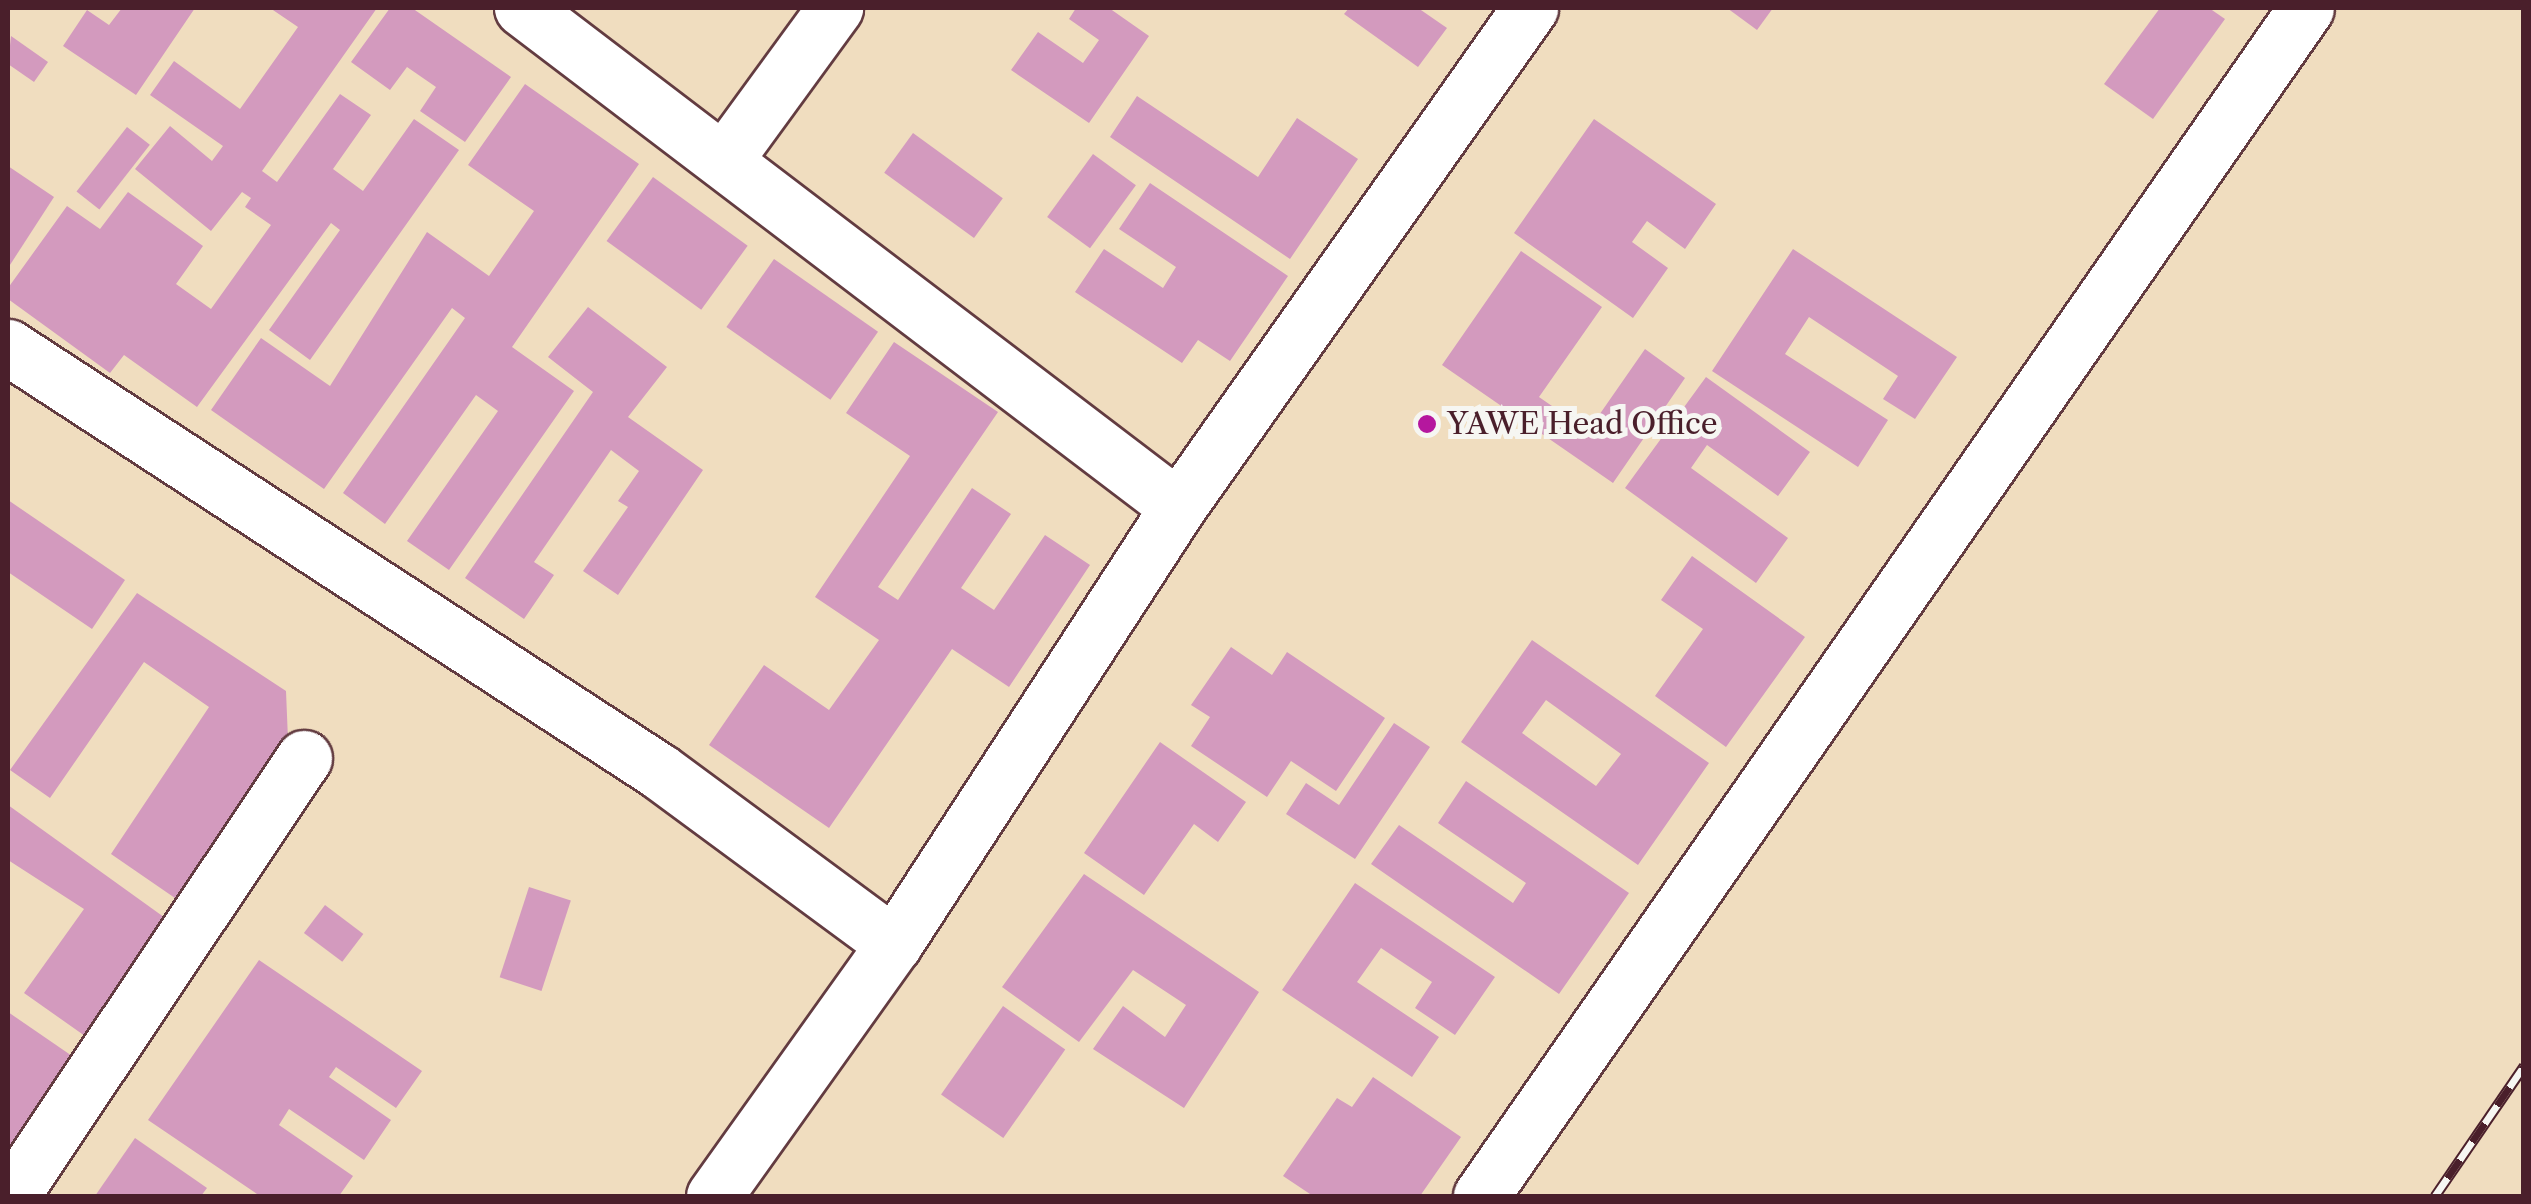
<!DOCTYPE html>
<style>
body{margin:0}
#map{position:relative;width:2531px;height:1204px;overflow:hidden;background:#f0ddbf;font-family:"Libre Caslon Text",serif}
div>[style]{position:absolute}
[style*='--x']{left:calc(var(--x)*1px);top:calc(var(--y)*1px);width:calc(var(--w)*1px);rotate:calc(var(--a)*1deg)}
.building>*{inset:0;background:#d39abe;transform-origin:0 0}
.roads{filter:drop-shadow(2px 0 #633c41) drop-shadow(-2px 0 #633c41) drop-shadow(0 2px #633c41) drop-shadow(0 -2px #633c41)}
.minor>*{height:55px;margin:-27.5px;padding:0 27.5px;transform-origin:27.5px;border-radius:27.5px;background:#fff}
.rail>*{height:11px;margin-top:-5.5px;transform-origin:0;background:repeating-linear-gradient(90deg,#f6f6f2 0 22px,#4a1f2b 0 44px);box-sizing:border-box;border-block:2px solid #4a1f2b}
.dots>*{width:28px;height:28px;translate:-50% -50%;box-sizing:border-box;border:5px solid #f6f6f2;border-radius:50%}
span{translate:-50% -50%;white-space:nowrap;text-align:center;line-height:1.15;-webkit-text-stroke:10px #f6f6f2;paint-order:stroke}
.poi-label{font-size:30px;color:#4a1f2b}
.left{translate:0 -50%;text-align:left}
.frame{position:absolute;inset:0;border:10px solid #4a1f2b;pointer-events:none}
</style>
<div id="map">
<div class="building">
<div style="clip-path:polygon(122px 8px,195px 8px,136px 95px,63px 46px,87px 10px,109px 25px)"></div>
<div style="clip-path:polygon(270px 8px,377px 8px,262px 171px,277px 182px,340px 94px,371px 115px,333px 169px,363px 191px,414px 119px,459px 150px,310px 360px,269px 330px,340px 230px,331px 223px,197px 407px,124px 355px,110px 373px,8px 299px,8px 288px,67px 206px,100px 229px,128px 192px,203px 246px,176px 284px,211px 309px,271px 225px,245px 207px,251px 198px,242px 192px,211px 231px,135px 169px,170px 126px,212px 161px,223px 146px,150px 95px,174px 61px,240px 109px,298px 27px)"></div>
<div style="clip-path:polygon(390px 8px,412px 8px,511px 77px,465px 142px,420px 111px,436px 87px,407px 67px,390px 90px,351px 62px)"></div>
<div style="clip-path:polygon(1076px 8px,1109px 8px,1149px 36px,1089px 123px,1011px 70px,1038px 32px,1083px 63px,1099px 40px,1069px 19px)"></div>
<div style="clip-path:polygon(1349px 8px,1418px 8px,1447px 28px,1418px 67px,1344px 14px)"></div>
<div style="clip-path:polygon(1727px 8px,1773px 8px,1757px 30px)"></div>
<div style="clip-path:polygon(2160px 8px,2209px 8px,2225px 19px,2153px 119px,2104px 84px)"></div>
<div style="clip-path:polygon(11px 36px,48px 62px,34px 82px,8px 64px)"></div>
<div style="clip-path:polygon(525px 84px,639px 164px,512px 347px,574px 391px,449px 570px,407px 541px,498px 411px,476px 395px,385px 524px,343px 493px,465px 318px,452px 308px,324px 489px,211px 410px,261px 338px,330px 386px,427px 232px,489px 276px,534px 211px,468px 165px)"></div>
<div style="clip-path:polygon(1137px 96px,1258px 177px,1297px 118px,1358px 159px,1290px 259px,1110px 137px)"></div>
<div style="clip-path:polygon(1594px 119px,1716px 204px,1685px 249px,1647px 221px,1632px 242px,1668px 268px,1633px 318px,1514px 233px)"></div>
<div style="left:127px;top:127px;width:29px;height:82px;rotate:38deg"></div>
<div style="left:913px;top:133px;width:111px;height:49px;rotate:36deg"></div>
<div style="left:1093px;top:154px;width:53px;height:78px;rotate:36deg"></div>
<div style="clip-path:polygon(8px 166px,54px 197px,8px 268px)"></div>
<div style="left:653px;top:177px;width:117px;height:79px;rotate:36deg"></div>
<div style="clip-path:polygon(1150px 183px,1288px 276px,1230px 361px,1198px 340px,1182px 363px,1075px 292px,1104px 249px,1163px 288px,1176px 267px,1119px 229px)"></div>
<div style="clip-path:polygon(1793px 249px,1957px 357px,1915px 419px,1883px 399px,1898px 376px,1809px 317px,1785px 354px,1888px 420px,1858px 467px,1712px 371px)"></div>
<div style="clip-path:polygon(1521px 251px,1602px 307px,1539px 397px,1588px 431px,1645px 349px,1685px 378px,1613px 483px,1442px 365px)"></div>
<div style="left:774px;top:259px;width:127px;height:83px;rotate:35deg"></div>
<div style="clip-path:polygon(588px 307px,667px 367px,628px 417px,703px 470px,618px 595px,583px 571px,628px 507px,618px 501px,639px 471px,611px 450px,534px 562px,554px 575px,524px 619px,465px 578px,593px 392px,548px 357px)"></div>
<div style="clip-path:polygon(894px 342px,998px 412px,878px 587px,898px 600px,972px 488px,1011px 514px,961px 588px,994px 610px,1045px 535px,1090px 565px,1009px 687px,952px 649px,829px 828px,709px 745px,764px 665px,829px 710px,879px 640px,815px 597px,910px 456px,846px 413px)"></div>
<div style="clip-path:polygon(1706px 377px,1810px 452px,1778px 496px,1707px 445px,1691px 468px,1788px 538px,1756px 583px,1625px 488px)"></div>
<div style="clip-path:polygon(8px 500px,125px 580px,92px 629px,8px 572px)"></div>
<div style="clip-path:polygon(1692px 556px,1805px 637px,1726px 747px,1655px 696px,1703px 629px,1661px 600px)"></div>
<div style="clip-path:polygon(137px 593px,286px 691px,289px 764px,188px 907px,111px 854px,209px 707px,144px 662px,50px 798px,10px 770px)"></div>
<div style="clip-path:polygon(evenodd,1532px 640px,1709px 763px,1638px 865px,1461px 742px,1532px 640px,1546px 700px,1621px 754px,1596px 786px,1522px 733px,1546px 700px)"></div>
<div style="clip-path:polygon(1231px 647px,1272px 675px,1287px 652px,1385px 718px,1336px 791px,1291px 761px,1267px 797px,1191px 746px,1210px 717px,1191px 705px)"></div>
<div style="clip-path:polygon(1394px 723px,1430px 747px,1355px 859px,1286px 814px,1306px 783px,1339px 805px)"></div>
<div style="clip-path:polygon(1160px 742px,1246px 802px,1218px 842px,1194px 824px,1144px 895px,1084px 853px)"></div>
<div style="clip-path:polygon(1466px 781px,1629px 893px,1559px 994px,1371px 864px,1399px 825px,1513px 903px,1526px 883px,1438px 823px)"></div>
<div style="clip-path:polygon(8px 805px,168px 920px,85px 1036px,24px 993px,84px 909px,8px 860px)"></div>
<div style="clip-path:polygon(1084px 874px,1259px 992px,1184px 1108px,1093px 1049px,1123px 1006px,1165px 1037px,1186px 1005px,1133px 970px,1079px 1042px,1002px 987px)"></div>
<div style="clip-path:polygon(1355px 883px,1495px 977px,1455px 1035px,1415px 1008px,1432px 982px,1381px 948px,1357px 982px,1439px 1037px,1412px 1077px,1282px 990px)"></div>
<div style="left:529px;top:887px;width:44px;height:95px;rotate:18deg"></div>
<div style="left:325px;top:905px;width:48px;height:35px;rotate:37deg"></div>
<div style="clip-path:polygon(259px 960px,422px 1071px,396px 1108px,336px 1067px,329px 1077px,391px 1120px,364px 1160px,289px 1109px,279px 1125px,353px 1176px,339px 1196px,260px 1196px,148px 1120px)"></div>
<div style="left:1003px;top:1006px;width:76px;height:108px;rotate:35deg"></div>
<div style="clip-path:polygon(8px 1012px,91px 1069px,8px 1172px)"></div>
<div style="clip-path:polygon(1373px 1077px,1461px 1137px,1420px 1196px,1313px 1196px,1283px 1176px,1337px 1098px,1352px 1107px)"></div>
<div style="clip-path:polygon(135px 1138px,207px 1188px,201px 1196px,95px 1196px)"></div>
</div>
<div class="roads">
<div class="minor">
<div style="--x:522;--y:8;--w:824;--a:37.26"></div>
<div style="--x:725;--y:159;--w:187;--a:-53.9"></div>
<div style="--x:8;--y:347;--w:777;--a:33.08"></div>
<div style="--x:659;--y:771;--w:292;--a:36.4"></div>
<div style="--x:11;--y:1196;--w:527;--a:-56.22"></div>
<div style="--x:714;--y:1196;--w:310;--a:-54.5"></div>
<div style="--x:894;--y:944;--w:521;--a:-56.98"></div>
<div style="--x:1178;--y:507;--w:611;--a:-54.8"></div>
<div style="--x:1481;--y:1196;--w:1446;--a:-55.22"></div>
</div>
</div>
<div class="rail">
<div style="--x:2435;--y:1196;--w:158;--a:-55.6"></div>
</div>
<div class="dots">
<div style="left:1427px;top:424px;background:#b5179e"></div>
</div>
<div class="poi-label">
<span class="left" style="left:1447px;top:424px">YAWE Head Office</span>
</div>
<div class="frame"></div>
</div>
